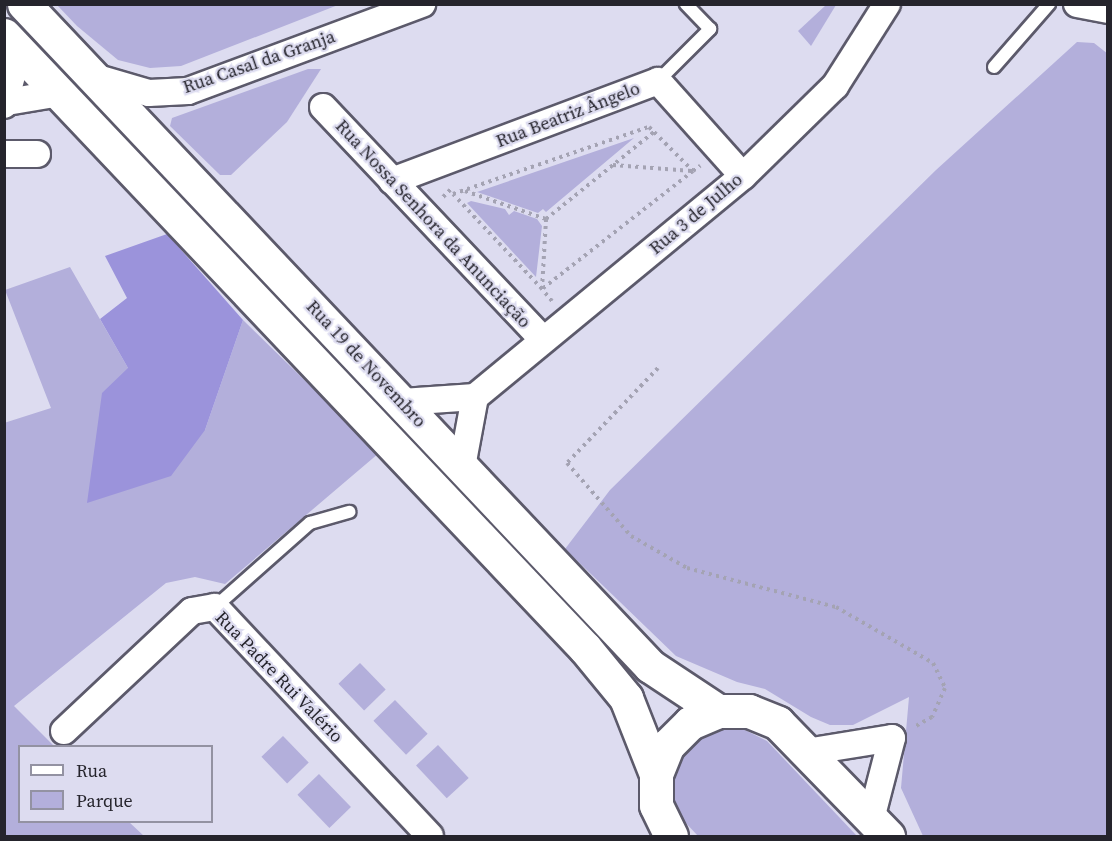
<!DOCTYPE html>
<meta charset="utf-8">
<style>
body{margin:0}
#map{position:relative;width:1112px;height:841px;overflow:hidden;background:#dddcf0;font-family:"Source Serif 4",serif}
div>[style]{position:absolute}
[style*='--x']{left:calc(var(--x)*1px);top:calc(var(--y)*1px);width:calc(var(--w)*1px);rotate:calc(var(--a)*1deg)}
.green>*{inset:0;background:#b3afdb;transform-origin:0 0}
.forest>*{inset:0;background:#9b93db}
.path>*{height:4px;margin-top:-2px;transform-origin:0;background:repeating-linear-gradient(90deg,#a4a3b3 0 3px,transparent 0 7.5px)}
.roads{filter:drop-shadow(2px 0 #5c5a6b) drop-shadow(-2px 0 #5c5a6b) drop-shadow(0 2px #5c5a6b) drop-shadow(0 -2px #5c5a6b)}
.lane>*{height:12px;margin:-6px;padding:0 6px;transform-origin:6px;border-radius:6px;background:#fff}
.street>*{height:26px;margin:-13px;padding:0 13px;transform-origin:13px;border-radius:13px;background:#fff}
.secondary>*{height:33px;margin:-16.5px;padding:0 16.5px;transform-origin:16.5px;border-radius:16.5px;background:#fff}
span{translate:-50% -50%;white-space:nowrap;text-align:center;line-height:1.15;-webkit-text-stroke:4.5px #dddcf0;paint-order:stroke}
.street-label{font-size:18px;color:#25242c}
.frame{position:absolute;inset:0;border:6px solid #25242c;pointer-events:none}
.legend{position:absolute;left:18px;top:745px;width:195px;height:78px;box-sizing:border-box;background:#dddcf0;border:2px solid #9392a2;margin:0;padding:8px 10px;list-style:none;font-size:18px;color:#25242c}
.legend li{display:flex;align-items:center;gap:12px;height:30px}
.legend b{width:30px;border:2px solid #9392a2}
</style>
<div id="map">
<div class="green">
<div style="clip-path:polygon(57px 5px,338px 5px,181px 66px,150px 68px,118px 60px,77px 26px)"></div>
<div style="clip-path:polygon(826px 5px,836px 5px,811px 46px,798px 31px)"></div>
<div style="clip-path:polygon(1077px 42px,1094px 43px,1108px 54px,1107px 836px,923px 836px,901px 788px,909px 697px,853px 725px,830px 725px,811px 717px,765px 689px,737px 682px,676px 656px,565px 549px,610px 490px,936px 170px)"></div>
<div style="clip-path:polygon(308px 69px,321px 69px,287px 122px,231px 175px,220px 175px,170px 126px,172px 118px)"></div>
<div style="clip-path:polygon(634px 138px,546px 212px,543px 209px,538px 213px,477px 192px)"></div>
<div style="clip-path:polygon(471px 201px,505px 209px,509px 215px,514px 211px,537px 219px,542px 226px,536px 277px,467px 203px)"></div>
<div style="clip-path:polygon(70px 267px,128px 368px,205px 430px,243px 320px,379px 453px,225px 584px,195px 577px,166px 583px,14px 706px,54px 746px,20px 746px,20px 822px,129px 822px,144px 836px,5px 836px,4px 423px,51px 408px,5px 290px)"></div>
<div style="left:360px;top:663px;width:37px;height:30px;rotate:46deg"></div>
<div style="left:395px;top:700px;width:47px;height:30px;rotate:46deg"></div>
<div style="clip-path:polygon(730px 728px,743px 729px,767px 741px,857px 836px,698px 836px,683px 820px,676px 808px,672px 793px,676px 765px,693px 741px,704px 734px)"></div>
<div style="left:283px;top:736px;width:37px;height:30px;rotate:46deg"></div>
<div style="left:438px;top:745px;width:45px;height:30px;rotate:47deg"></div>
<div style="left:319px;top:774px;width:46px;height:30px;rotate:46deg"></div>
</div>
<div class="forest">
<div style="clip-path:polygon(167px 234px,243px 320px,205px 430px,171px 476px,87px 503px,102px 393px,128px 368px,100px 319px,127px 298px,105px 256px)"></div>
</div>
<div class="path">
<div style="--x:613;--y:165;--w:79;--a:4.3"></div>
<div style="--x:693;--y:171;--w:192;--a:142"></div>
<div style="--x:542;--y:289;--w:130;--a:-133.1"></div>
<div style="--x:453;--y:194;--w:207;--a:-18.9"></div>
<div style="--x:649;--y:127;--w:62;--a:45"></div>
<div style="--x:693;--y:171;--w:9;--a:-36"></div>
<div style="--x:465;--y:191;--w:86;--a:19.1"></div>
<div style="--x:443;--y:197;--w:11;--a:-45"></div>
<div style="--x:552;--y:301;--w:16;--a:-130"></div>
<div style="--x:542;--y:289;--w:70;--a:-86.7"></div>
<div style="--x:546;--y:219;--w:139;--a:-38.9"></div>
<div style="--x:658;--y:368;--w:132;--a:133.8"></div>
<div style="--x:567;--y:463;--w:97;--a:48.8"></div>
<div style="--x:631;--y:536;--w:64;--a:29.7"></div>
<div style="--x:687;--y:568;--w:154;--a:14.7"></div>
<div style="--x:836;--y:607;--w:112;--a:30"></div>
<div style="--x:933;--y:663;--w:28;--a:64"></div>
<div style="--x:945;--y:688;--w:32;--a:114"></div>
<div style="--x:932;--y:717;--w:21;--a:151"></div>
</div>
<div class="roads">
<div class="lane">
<div style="--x:994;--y:67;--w:84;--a:-48.9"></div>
<div style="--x:658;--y:81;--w:74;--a:-45"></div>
<div style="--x:710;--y:29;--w:35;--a:-134"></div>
<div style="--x:215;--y:607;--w:127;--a:-41.5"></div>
<div style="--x:310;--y:523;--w:41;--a:-15.8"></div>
</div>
<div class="street">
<div style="--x:1077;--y:4;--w:32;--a:11"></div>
<div style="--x:94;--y:77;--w:57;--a:16.2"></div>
<div style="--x:149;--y:93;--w:39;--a:-3"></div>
<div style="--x:188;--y:91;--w:250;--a:-20.4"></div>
<div style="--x:7;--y:102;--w:54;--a:-9.6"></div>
<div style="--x:4;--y:105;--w:57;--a:-74.7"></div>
<div style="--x:323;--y:107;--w:320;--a:46.6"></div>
<div style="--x:4;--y:154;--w:33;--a:0"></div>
<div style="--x:392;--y:181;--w:284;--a:-20.6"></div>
<div style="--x:658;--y:81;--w:127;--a:48.2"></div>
<div style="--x:475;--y:397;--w:347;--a:-39.5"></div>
<div style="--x:743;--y:176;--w:129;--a:-44.4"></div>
<div style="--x:835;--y:86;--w:97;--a:-57.6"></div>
<div style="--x:402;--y:402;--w:73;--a:-3.9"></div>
<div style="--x:462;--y:467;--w:71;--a:-79.5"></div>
<div style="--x:64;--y:731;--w:175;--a:-43.2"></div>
<div style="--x:192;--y:611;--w:23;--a:-10"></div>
<div style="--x:215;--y:607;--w:314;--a:46.8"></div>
<div style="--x:806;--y:752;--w:87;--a:-9.2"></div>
<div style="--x:892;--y:738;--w:84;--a:104.5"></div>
</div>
<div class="secondary">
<div style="--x:24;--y:4;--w:911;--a:46.6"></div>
<div style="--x:650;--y:666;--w:82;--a:33.5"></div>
<div style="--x:4;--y:35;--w:845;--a:46.54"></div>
<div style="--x:585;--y:648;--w:65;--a:50.6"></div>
<div style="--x:626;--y:698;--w:82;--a:68.5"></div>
<div style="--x:671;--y:836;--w:34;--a:-116"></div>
<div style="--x:656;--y:805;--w:31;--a:-90"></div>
<div style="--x:656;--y:774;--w:31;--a:-68"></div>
<div style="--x:668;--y:745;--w:31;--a:-45"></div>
<div style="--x:690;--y:723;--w:30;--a:-23"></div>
<div style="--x:718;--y:711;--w:31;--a:0"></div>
<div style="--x:749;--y:711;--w:31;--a:22"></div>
<div style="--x:778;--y:723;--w:158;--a:45.8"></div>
</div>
</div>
<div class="street-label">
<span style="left:259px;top:62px;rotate:-19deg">Rua Casal da Granja</span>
<span style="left:568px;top:115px;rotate:-21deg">Rua Beatriz Ângelo</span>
<span style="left:696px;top:214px;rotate:-40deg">Rua 3 de Julho</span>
<span style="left:433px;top:224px;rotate:47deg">Rua Nossa Senhora da Anunciação</span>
<span style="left:366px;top:364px;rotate:47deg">Rua 19 de Novembro</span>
<span style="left:279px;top:677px;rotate:46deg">Rua Padre Rui Valério</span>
</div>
<div class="frame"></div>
<ul class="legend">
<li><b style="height:8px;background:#fff"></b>Rua</li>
<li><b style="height:16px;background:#b3afdb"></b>Parque</li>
</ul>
</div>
